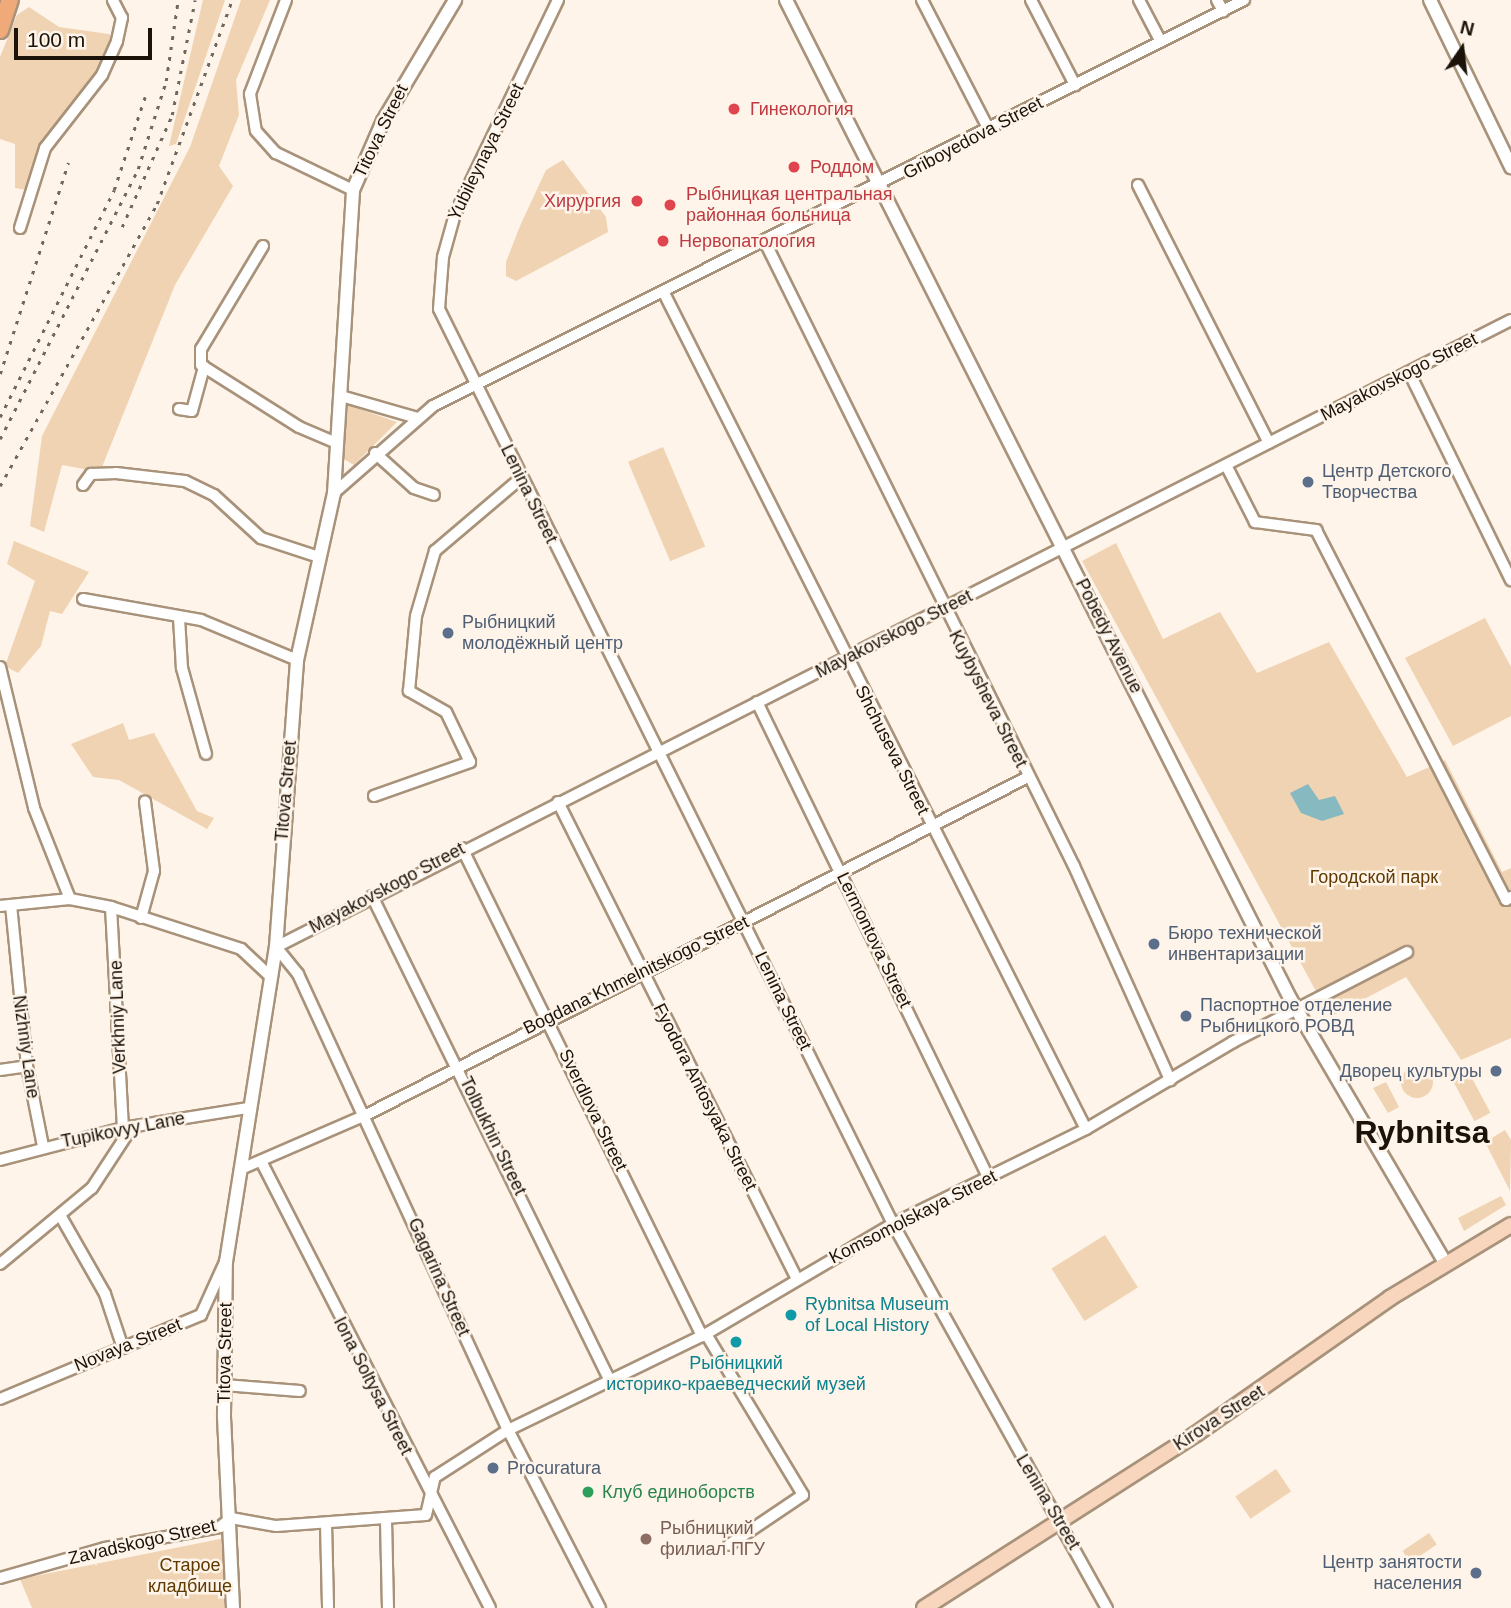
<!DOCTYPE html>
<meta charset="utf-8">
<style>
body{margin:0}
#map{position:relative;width:1511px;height:1608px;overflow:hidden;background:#fef4e9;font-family:Arial,sans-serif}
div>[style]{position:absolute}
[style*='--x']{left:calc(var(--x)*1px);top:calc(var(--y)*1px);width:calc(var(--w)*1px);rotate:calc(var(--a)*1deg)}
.green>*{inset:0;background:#f0d3b3;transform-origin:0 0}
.round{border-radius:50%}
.water>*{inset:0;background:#87b9c0}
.roads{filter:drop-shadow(2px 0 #a8927a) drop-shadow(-2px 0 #a8927a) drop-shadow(0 2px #a8927a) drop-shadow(0 -2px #a8927a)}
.minor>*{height:10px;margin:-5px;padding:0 5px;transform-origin:5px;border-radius:5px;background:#fff}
.tertiary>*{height:12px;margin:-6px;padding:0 6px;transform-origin:6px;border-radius:6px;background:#fff}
.secondary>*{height:14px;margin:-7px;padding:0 7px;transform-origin:7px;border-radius:7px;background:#f8d5bd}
.primary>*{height:16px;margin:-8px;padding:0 8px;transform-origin:8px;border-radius:8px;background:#f0aa7a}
.rail>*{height:2.5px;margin-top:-1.25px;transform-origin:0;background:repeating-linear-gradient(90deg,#70685d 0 3.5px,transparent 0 10.5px)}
.dots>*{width:19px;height:19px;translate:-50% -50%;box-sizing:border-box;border:4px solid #fef4e9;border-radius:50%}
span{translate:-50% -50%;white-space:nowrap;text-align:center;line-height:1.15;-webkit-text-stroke:5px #fef4e9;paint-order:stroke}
.health-label{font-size:18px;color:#be3a42}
.left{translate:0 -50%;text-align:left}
.right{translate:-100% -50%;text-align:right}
.street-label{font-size:18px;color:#1b1309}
.service-label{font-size:18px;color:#4e5e75}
.park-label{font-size:18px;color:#5f3900}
.culture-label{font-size:18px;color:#0d838f}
.leisure-label{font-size:18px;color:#27864d}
.education-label{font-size:18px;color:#785e54}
.town-label{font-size:32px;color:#1b1309;font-weight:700}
.north{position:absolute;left:1427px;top:14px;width:70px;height:70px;-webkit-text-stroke:5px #fef4e9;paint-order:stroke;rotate:14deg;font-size:19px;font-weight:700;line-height:28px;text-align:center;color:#1b1309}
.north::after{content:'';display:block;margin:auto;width:24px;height:32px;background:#1b1309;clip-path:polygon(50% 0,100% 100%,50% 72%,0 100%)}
.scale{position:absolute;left:14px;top:28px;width:138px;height:32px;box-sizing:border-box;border:4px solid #1b1309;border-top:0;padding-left:9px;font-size:21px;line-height:24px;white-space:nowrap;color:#1b1309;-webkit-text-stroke:5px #fef4e9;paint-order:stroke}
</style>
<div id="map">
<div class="green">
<div style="clip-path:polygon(203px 0,225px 0,176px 144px,169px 146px)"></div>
<div style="clip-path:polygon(241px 0,270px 0,236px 80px,239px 115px,219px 166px,233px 186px,175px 285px,100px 472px,62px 465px,44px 532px,30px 526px,42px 436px,190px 147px)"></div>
<div style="clip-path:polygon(29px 7px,59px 27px,109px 34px,117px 41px,102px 75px,45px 148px,32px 191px,15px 188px,15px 144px,0 139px,0 57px,17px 15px)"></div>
<div style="clip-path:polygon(563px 160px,606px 217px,608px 232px,516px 281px,506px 276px,506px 262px,520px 226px,546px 170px)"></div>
<div style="clip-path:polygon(348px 405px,397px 422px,354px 465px,342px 458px)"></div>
<div style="left:663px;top:447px;width:108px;height:38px;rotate:67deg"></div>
<div style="clip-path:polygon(14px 541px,89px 572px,62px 614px,50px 611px,41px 646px,18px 673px,5px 666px,35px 581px,7px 564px)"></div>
<div style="clip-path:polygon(1116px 543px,1163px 639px,1220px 612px,1257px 673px,1329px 642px,1407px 777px,1445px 760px,1502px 872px,1511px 868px,1511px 1038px,1461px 1060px,1406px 977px,1330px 1017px,1082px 561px)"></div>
<div style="clip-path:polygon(1485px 618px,1511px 667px,1511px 716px,1453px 746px,1405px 658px)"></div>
<div style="clip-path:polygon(123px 723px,129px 740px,154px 733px,197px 811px,214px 818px,207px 829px,119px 780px,93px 777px,71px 744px)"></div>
<div style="left:1465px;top:1065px;width:54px;height:18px;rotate:62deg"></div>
<div class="round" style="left:1401px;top:1066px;width:32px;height:32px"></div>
<div style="clip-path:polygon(1386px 1082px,1399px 1107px,1388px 1113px,1373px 1088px)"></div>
<div style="clip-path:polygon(1505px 1130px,1511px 1140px,1510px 1191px,1485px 1142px)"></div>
<div style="clip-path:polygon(1501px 1196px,1506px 1205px,1464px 1231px,1458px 1218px)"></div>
<div style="left:1105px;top:1235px;width:62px;height:63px;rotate:58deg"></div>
<div style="left:1276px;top:1469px;width:27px;height:49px;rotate:56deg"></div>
<div style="left:1429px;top:1533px;width:14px;height:32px;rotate:56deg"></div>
<div style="clip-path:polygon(225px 1538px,225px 1608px,32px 1608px,20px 1579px)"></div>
</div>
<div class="water">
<div style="clip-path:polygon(1308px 784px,1319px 800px,1335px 796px,1344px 814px,1322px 821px,1301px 813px,1290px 793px)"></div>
</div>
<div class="roads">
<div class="minor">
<div style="--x:286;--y:0;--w:101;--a:111"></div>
<div style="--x:250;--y:94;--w:37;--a:81"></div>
<div style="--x:256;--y:131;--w:30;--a:48"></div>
<div style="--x:276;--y:153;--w:85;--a:25.7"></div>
<div style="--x:558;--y:0;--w:237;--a:115.7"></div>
<div style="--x:455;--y:214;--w:45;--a:105.6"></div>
<div style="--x:443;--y:257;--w:52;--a:94.4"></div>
<div style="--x:439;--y:309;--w:1021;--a:63.61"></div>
<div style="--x:893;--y:1224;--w:440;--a:60.9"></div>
<div style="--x:922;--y:0;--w:146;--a:62.7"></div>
<div style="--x:1031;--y:0;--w:96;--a:62.6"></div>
<div style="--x:1139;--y:0;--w:47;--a:62.4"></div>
<div style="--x:1217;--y:0;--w:13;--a:61"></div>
<div style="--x:1138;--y:185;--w:289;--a:63.1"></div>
<div style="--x:20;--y:228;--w:84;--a:-72.6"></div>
<div style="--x:45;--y:148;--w:93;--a:-52"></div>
<div style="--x:102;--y:75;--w:37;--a:-66"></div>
<div style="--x:117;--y:41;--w:24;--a:-78"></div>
<div style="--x:122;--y:18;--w:20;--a:-117"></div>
<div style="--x:766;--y:244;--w:694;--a:63.66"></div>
<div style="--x:1074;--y:866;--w:235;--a:65.8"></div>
<div style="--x:263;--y:246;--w:120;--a:121"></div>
<div style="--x:201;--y:349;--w:16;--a:90"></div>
<div style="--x:201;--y:365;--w:116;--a:32.3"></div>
<div style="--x:299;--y:427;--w:39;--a:23"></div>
<div style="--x:665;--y:295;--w:934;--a:63.22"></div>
<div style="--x:1409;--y:372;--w:232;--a:63.9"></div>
<div style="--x:341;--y:396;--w:79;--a:16.1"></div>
<div style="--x:179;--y:409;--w:13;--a:9"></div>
<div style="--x:192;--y:411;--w:46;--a:-74.7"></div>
<div style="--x:375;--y:453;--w:52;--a:41.9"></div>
<div style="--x:414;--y:488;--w:21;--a:19"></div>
<div style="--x:1227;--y:467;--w:62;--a:63"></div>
<div style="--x:1255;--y:522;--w:62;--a:7.5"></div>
<div style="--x:1316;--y:530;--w:416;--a:62.8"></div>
<div style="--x:1506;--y:900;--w:6;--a:-31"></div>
<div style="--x:83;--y:485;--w:14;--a:-54"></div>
<div style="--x:91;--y:474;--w:25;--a:-2"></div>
<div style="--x:116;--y:473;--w:69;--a:6.6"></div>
<div style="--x:185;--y:481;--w:32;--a:26"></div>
<div style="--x:214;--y:495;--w:64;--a:42.5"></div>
<div style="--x:261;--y:538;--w:61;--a:18.1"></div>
<div style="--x:334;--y:493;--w:132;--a:-41.3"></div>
<div style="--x:433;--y:406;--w:907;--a:-26.59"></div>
<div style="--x:83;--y:599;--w:120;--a:10.1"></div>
<div style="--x:201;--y:620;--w:104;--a:22.6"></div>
<div style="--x:179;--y:618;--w:50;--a:86.6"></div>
<div style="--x:182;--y:668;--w:89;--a:74.4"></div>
<div style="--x:0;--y:667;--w:145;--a:76.4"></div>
<div style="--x:34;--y:808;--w:98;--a:68.4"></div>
<div style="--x:757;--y:702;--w:530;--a:64.06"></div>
<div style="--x:374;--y:796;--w:102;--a:-19.5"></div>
<div style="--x:470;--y:762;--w:55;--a:-115.6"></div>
<div style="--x:446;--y:712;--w:43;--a:-150.4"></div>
<div style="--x:409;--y:691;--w:75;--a:-84.7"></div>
<div style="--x:416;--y:616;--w:68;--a:-73.7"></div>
<div style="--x:435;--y:551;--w:113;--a:-40.3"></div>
<div style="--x:558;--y:802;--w:534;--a:63.39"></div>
<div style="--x:462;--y:848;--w:544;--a:63.81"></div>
<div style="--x:372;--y:896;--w:538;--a:63.86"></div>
<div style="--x:11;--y:905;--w:162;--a:84.3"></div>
<div style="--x:27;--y:1066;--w:82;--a:78.7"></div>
<div style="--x:0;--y:906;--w:70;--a:-5.7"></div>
<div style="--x:70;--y:899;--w:42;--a:11"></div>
<div style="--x:111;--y:907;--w:137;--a:17.9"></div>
<div style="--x:241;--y:949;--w:37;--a:43"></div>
<div style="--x:111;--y:907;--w:221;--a:86.9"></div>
<div style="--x:141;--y:918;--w:49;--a:-74.5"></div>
<div style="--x:154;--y:871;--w:70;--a:-97.4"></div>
<div style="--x:0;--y:1070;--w:27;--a:-8"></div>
<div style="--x:0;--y:1160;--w:127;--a:-14.6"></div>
<div style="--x:123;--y:1128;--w:127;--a:-9.1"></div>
<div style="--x:261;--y:1161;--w:502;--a:62.87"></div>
<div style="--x:241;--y:1169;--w:136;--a:-23.4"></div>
<div style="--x:366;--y:1115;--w:743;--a:-27.05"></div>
<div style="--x:60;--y:1215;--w:91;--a:60.3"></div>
<div style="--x:105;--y:1294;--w:57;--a:71.6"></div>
<div style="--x:0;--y:1264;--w:119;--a:-39.6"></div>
<div style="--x:92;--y:1188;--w:69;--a:-56.8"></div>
<div style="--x:706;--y:1334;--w:188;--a:58.9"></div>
<div style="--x:803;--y:1495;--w:89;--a:146"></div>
<div style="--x:224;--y:1385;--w:76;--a:4.5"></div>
<div style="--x:0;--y:1399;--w:218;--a:-22.7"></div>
<div style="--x:201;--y:1315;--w:58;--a:-65.6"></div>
<div style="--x:386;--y:1520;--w:88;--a:88.7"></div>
<div style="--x:326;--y:1524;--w:84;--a:88.6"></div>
<div style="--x:0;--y:1578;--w:109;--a:-15.9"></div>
<div style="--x:105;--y:1548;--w:117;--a:-10.3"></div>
<div style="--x:220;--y:1527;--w:14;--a:-39"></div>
<div style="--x:231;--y:1518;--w:46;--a:10.1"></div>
<div style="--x:276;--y:1526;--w:150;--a:-4.2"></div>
<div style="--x:426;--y:1515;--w:39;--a:-77"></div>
<div style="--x:435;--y:1477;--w:87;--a:-32.8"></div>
<div style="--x:508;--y:1430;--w:220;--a:-25.9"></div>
<div style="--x:706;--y:1334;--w:217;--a:-30.5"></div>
<div style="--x:893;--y:1224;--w:215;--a:-26.2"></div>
<div style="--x:1086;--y:1129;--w:171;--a:-30.6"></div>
<div style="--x:1233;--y:1042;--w:196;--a:-27.3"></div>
<div style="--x:600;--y:1608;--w:200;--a:-117.3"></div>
<div style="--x:508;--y:1430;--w:502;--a:-114.73"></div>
<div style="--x:298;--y:974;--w:35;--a:-129"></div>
<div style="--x:276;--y:947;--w:1385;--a:-26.92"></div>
</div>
<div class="tertiary">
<div style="--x:786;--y:0;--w:1120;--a:63.21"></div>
<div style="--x:1291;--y:1000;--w:306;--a:59.6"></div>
<div style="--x:1430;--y:0;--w:186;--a:64.1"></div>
<div style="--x:233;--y:1608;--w:193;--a:-92.7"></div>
<div style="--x:224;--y:1415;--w:153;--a:-89.3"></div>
<div style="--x:226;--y:1262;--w:319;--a:-81"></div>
<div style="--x:276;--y:947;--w:288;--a:-85.8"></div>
<div style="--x:297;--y:660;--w:171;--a:-77.5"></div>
<div style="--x:334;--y:493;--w:304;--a:-86.4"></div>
<div style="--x:353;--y:190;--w:75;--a:-66.5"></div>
<div style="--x:383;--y:121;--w:141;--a:-59.2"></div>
</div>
<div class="secondary">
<div style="--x:924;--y:1608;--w:323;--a:-32.6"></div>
<div style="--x:1196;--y:1434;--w:237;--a:-35"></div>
<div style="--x:1390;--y:1298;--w:141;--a:-31.1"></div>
</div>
<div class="primary">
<div style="--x:0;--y:30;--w:32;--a:-72"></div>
</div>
</div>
<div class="rail">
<div style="--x:122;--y:227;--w:123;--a:-65.9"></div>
<div style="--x:172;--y:115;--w:117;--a:-78.7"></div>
<div style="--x:0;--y:374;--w:222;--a:-72.1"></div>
<div style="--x:0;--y:417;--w:254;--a:-63.3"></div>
<div style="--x:114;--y:190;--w:98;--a:-71.6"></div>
<div style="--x:0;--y:439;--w:303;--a:-62.9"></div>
<div style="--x:138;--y:169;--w:92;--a:-72.3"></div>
<div style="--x:166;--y:81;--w:82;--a:-81.6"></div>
<div style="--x:0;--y:486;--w:323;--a:-60.9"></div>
<div style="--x:157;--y:204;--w:217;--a:-69.8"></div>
</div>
<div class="dots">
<div style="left:734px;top:109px;background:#e0444e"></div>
<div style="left:794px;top:167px;background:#e0444e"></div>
<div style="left:637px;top:201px;background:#e0444e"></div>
<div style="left:670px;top:205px;background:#e0444e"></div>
<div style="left:663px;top:241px;background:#e0444e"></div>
<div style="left:1308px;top:482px;background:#5c6f8a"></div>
<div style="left:448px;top:633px;background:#5c6f8a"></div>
<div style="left:1154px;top:944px;background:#5c6f8a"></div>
<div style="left:1186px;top:1016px;background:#5c6f8a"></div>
<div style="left:1496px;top:1071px;background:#5c6f8a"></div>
<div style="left:791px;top:1315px;background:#0f9aa8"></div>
<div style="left:736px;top:1342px;background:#0f9aa8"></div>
<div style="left:493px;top:1468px;background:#5c6f8a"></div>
<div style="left:588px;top:1492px;background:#2e9e5b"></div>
<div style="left:646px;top:1539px;background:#8d6e63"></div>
<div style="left:1476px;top:1573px;background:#5c6f8a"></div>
</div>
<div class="health-label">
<span class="left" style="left:750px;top:109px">Гинекология</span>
<span class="left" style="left:810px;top:167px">Роддом</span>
<span class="left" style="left:686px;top:205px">Рыбницкая центральная<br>районная больница</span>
<span class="right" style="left:621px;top:201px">Хирургия</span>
<span class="left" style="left:679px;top:241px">Нервопатология</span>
</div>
<div class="street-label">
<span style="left:381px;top:131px;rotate:-64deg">Titova Street</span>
<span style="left:973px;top:138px;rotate:-28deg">Griboyedova Street</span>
<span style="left:486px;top:152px;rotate:-64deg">Yubileynaya Street</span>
<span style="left:1399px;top:377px;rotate:-27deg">Mayakovskogo Street</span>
<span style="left:529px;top:494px;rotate:64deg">Lenina Street</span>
<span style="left:894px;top:634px;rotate:-27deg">Mayakovskogo Street</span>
<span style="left:1109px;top:636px;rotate:63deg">Pobedy Avenue</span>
<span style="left:988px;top:699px;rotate:63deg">Kuybysheva Street</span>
<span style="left:892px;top:750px;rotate:63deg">Shchuseva Street</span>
<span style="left:286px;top:791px;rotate:-85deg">Titova Street</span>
<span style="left:387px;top:888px;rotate:-28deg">Mayakovskogo Street</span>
<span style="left:874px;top:940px;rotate:64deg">Lermontova Street</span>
<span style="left:636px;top:975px;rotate:-26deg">Bogdana Khmelnitskogo Street</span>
<span style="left:783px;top:1001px;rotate:64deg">Lenina Street</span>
<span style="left:118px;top:1017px;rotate:-92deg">Verkhniy Lane</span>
<span style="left:26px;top:1047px;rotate:82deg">Nizhniy Lane</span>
<span style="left:705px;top:1097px;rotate:63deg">Fyodora Antosyaka Street</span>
<span style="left:593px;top:1110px;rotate:64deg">Sverdlova Street</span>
<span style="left:123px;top:1130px;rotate:-11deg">Tupikovyy Lane</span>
<span style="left:493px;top:1136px;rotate:64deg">Tolbukhin Street</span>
<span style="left:913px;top:1217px;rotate:-27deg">Komsomolskaya Street</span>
<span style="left:439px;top:1277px;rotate:66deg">Gagarina Street</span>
<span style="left:128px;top:1345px;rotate:-22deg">Novaya Street</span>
<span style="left:225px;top:1353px;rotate:-89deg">Titova Street</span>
<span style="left:373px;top:1386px;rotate:63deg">Iona Soltysa Street</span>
<span style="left:1219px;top:1418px;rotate:-33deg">Kirova Street</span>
<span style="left:1048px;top:1502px;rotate:59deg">Lenina Street</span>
<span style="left:142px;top:1542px;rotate:-13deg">Zavadskogo Street</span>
</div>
<div class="service-label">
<span class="left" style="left:1322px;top:482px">Центр Детского<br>Творчества</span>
<span class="left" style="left:462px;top:633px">Рыбницкий<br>молодёжный центр</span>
<span class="left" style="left:1168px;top:944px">Бюро технической<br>инвентаризации</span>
<span class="left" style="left:1200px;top:1016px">Паспортное отделение<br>Рыбницкого РОВД</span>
<span class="right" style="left:1482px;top:1071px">Дворец культуры</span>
<span class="left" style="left:507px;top:1468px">Procuratura</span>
<span class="right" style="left:1462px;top:1573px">Центр занятости<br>населения</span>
</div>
<div class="park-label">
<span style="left:1374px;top:877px">Городской парк</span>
<span style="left:190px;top:1576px">Старое<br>кладбище</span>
</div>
<div class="culture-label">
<span class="left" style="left:805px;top:1315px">Rybnitsa Museum<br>of Local History</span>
<span style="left:736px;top:1374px">Рыбницкий<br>историко-краеведческий музей</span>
</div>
<div class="leisure-label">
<span class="left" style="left:602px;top:1492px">Клуб единоборств</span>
</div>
<div class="education-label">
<span class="left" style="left:660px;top:1539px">Рыбницкий<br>филиал ПГУ</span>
</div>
<div class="town-label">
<span style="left:1422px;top:1132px">Rybnitsa</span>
</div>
<div class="north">N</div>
<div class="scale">100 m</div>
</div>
